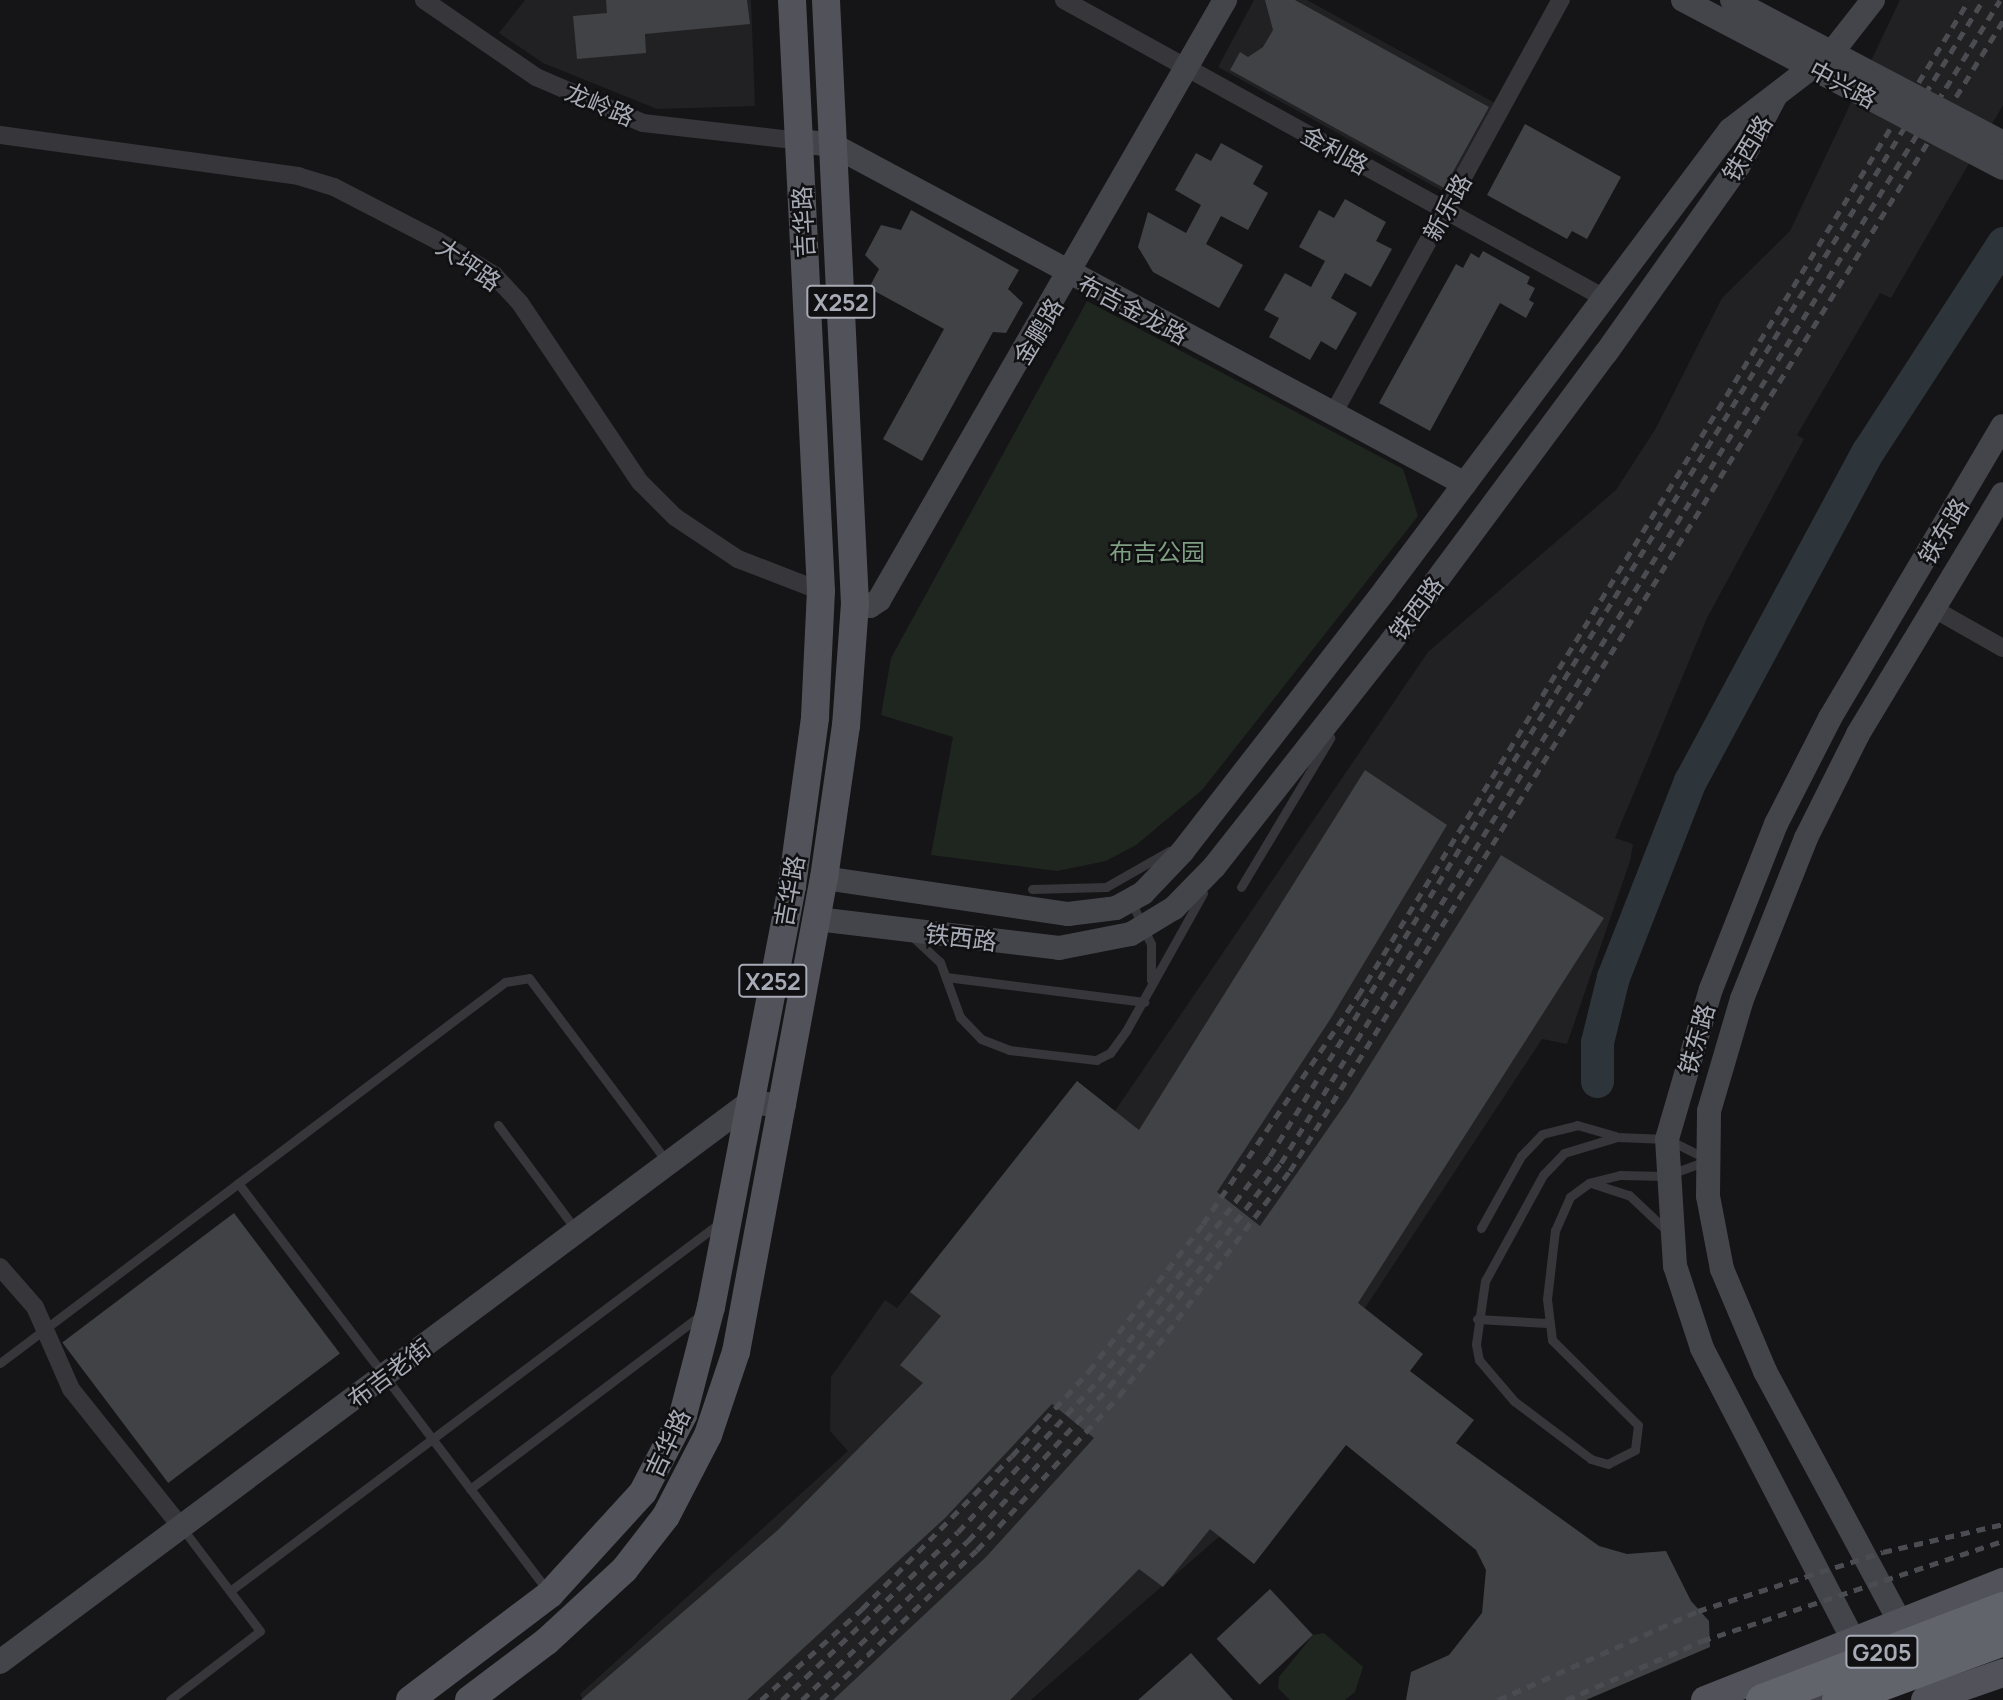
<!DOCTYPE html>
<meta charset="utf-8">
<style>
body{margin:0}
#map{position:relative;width:2003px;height:1700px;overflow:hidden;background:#151416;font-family:Manrope,"Noto Sans SC",sans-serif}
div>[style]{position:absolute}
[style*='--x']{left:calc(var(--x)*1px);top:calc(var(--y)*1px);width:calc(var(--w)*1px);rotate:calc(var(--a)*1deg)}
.built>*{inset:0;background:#212123}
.green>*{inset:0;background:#1f2620}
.river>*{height:33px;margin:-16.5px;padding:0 16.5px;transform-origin:16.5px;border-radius:16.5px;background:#2d353b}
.building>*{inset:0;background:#414246;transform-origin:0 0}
.lane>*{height:9px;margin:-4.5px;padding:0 4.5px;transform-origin:4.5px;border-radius:4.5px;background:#36363b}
.street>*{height:18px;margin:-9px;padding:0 9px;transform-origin:9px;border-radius:9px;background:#36363b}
.secondary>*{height:24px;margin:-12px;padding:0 12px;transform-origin:12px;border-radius:12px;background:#44454b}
.primary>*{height:28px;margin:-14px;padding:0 14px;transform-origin:14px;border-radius:14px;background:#52535a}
.rail>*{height:5px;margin-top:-2.5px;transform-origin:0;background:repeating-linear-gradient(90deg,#4b4c52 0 9px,transparent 0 16px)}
.secondary-bridge>*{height:24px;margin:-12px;padding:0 12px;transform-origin:12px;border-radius:12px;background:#44454b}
.highway-bridge>*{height:33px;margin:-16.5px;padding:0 16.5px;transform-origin:16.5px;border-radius:16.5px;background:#62646c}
span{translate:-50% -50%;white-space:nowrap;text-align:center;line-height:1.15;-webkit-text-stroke:5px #100f11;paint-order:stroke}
.shield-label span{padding:2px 5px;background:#100f11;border:2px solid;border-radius:5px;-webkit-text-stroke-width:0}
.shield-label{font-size:23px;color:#a7abb6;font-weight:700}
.street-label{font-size:24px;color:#a7abb6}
.park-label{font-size:24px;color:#7f9f82}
</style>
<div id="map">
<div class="built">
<div style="clip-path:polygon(525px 0,751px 0,755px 106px,657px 109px,543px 63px,499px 33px)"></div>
<div style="clip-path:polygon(1254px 0,1307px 0,1495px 103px,1446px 193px,1218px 67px)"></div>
<div style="clip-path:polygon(1900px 0,2003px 0,2003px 105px,1891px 298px,1880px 293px,1797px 435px,1804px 439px,1707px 618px,1615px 838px,1633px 844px,1630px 861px,1567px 1044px,1542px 1039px,1365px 1308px,1410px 1371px,1031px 1700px,583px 1700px,580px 1694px,848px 1451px,830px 1431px,831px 1377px,885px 1300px,897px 1308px,1077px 1081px,1115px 1111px,1428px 652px,1616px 490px,1656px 428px,1722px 298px,1790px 231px)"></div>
</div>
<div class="green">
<div style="clip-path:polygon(1087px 301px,1403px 469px,1418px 516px,1202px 790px,1136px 845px,1106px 861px,1057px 871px,931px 855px,953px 737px,881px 715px,891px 658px)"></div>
<div style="clip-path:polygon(1324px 1633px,1363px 1667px,1355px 1692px,1345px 1700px,1290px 1700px,1278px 1688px,1279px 1677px,1313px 1635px)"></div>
</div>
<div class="river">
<div style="--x:1597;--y:1081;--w:39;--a:-90"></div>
<div style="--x:1597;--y:1042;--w:67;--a:-76.2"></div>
<div style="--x:1613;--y:977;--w:211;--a:-68.6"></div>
<div style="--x:1690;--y:781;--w:375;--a:-61.7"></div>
<div style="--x:1868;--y:451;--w:248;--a:-57"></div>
</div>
<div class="building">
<div style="clip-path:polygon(606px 0,747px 0,750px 24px,645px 34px,646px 53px,577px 59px,573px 16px,607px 13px)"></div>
<div style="clip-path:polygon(1265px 0,1295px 0,1489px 107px,1444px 188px,1230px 70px,1240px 52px,1248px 57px,1263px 47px,1273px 30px)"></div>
<div style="clip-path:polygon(1525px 124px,1621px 177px,1587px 239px,1572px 231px,1567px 239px,1487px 195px)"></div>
<div style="clip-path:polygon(1221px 143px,1263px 166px,1253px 184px,1268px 193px,1248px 230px,1221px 216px,1206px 244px,1243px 265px,1219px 308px,1153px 272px,1138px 247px,1148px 212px,1186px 233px,1201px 205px,1175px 190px,1196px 153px,1211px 161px)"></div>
<div style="clip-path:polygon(1345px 199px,1386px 222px,1376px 241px,1392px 249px,1371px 287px,1345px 273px,1331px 298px,1357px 313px,1336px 350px,1321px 341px,1310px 360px,1269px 337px,1279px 318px,1264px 310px,1285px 273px,1311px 287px,1325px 261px,1299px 247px,1319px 210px,1334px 218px)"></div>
<div style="clip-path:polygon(911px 210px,1019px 270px,1008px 289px,1023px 303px,1006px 333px,993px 332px,922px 461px,883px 439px,944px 329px,869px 288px,879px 269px,865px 255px,881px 225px,901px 230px)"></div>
<div style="clip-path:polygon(1483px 251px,1530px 277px,1527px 284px,1535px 288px,1529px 300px,1534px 303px,1526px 318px,1500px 303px,1430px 431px,1379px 403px,1456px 264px,1463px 268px,1471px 253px,1479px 258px)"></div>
<div style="clip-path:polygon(1365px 770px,1447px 825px,1331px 1018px,1217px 1192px,1260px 1226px,1348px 1100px,1501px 855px,1604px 918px,1358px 1303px,1423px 1354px,1410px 1371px,1474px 1420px,1456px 1443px,1599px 1546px,1627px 1554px,1666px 1551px,1691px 1601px,1709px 1621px,1710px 1647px,1586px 1700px,1406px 1700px,1411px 1672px,1449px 1655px,1482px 1613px,1486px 1570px,1476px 1550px,1346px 1445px,1254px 1564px,1210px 1529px,1163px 1587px,1139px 1569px,1010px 1700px,833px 1700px,986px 1557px,1094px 1438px,1052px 1404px,945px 1518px,747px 1700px,581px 1700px,779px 1529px,923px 1383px,900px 1365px,941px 1316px,910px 1292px,1077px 1081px,1139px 1130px)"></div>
<div style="left:234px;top:1213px;width:176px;height:215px;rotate:53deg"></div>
<div style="left:1270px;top:1589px;width:63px;height:73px;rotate:47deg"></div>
<div style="clip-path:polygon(1191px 1653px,1233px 1700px,1138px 1700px)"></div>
</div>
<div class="lane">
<div style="--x:1241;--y:887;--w:174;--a:-59.1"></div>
<div style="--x:1032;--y:889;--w:74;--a:-1.5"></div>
<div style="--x:1106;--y:887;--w:73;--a:-29.7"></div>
<div style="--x:1131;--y:901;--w:47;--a:65.1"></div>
<div style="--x:1151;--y:944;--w:36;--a:90"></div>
<div style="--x:914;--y:938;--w:35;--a:43"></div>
<div style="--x:940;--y:962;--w:59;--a:70"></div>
<div style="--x:960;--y:1017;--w:30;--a:46"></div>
<div style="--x:981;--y:1039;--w:30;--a:21"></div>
<div style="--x:1009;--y:1050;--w:88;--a:6.6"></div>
<div style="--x:1096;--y:1060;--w:16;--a:-27"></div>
<div style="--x:1110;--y:1053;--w:27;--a:-54"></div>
<div style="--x:1126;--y:1031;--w:158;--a:-60.8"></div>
<div style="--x:946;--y:977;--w:200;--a:7.2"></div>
<div style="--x:498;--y:1125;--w:131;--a:53.4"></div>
<div style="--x:1617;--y:1137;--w:50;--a:2.3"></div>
<div style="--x:1667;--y:1139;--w:47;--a:26.6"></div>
<div style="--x:1709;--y:1160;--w:47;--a:160"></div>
<div style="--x:1665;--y:1176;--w:45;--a:-178.7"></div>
<div style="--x:1620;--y:1175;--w:32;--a:166"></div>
<div style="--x:1589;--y:1183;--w:24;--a:144"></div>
<div style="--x:1570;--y:1197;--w:36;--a:114"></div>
<div style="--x:1555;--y:1230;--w:69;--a:96.6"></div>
<div style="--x:1547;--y:1299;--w:41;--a:83"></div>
<div style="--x:1552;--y:1340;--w:121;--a:44.7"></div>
<div style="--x:1638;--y:1425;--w:25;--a:97"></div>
<div style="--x:1635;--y:1450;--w:30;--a:153"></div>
<div style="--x:1608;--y:1464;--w:18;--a:-164"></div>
<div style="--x:1591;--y:1459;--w:96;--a:-143"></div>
<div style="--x:1514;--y:1401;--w:54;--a:-130.5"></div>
<div style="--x:1479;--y:1360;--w:16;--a:-101"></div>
<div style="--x:1476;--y:1344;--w:64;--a:-81.9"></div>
<div style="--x:1485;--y:1281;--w:121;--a:-61.3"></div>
<div style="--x:1543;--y:1175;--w:30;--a:-46"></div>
<div style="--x:1564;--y:1153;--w:55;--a:-16.8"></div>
<div style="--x:238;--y:1183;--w:511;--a:52.79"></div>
<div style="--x:1591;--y:1183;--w:40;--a:18"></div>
<div style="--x:1629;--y:1195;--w:50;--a:43.4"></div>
<div style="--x:1481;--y:1228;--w:82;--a:-60.9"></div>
<div style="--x:1521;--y:1156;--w:30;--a:-46"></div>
<div style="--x:1542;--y:1134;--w:36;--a:-14"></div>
<div style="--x:1577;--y:1125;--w:40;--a:16"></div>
<div style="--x:1477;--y:1319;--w:70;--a:3.3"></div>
<div style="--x:0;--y:1363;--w:633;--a:-37.03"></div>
<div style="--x:505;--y:982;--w:24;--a:-9"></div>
<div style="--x:529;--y:978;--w:230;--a:53.1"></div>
<div style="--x:470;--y:1489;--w:291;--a:-37"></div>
<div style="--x:230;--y:1591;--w:614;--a:-36.93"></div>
<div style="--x:170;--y:1700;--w:113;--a:-37.5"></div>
<div style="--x:260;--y:1631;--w:129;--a:-127.1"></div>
</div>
<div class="street">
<div style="--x:424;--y:0;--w:136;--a:34.5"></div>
<div style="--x:536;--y:77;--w:116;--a:23.3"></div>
<div style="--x:643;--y:123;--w:158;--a:6.5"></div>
<div style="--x:1064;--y:0;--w:619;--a:28.88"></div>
<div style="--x:0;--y:135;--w:301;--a:7.8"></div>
<div style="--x:298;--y:176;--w:38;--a:17"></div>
<div style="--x:334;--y:187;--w:117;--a:27.4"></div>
<div style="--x:438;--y:241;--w:66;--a:31.3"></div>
<div style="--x:494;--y:275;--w:38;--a:47"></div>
<div style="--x:520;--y:303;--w:216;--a:56.2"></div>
<div style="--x:640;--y:482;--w:49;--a:45"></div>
<div style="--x:675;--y:517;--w:76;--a:33.7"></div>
<div style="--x:738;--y:559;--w:89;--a:21.1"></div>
<div style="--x:1333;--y:414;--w:473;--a:-61.2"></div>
<div style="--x:1934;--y:609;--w:79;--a:29.5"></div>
<div style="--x:0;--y:1267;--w:53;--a:48.8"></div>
<div style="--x:35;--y:1307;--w:90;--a:66.3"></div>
<div style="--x:71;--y:1389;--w:178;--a:51.4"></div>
</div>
<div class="secondary">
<div style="--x:800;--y:141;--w:33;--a:7"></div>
<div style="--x:833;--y:145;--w:717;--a:28.21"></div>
<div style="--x:855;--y:604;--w:15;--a:8"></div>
<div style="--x:870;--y:606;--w:11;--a:-34"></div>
<div style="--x:879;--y:600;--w:693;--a:-60.03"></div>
<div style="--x:824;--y:878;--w:247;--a:8.4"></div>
<div style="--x:1068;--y:914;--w:48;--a:-7.1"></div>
<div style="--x:1116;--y:908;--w:31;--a:-29"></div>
<div style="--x:1143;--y:893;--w:57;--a:-46.4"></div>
<div style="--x:1182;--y:852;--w:331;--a:-52.2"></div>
<div style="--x:1385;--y:590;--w:575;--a:-53.13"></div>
<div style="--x:1730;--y:130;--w:130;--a:-37.5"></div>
<div style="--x:1833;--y:51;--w:65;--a:-51.9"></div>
<div style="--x:817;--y:919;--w:244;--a:6.8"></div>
<div style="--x:1059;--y:948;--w:73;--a:-11"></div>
<div style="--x:1131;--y:934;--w:50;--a:-31.2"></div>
<div style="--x:1174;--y:908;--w:57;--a:-45.7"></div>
<div style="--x:1214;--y:867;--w:286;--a:-51.8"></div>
<div style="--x:1391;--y:642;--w:360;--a:-53.4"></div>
<div style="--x:1606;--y:353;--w:230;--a:-54.7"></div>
<div style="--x:1739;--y:165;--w:77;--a:-62.1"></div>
<div style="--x:1899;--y:1641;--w:19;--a:-87"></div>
<div style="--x:1900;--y:1622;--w:285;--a:-118.3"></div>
<div style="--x:1765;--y:1371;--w:111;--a:-112.9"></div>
<div style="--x:1722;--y:1269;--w:74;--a:-100.9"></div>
<div style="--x:1708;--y:1196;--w:85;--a:-89.3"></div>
<div style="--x:1709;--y:1111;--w:117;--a:-73.6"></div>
<div style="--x:1742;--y:999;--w:173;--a:-68.3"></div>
<div style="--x:1806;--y:838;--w:116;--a:-63.4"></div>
<div style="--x:1858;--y:734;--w:280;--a:-58.9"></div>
<div style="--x:1862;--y:1657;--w:348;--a:-117.4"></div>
<div style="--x:1702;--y:1348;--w:86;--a:-108.2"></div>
<div style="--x:1675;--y:1266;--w:127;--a:-93.6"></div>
<div style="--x:1667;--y:1139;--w:156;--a:-73.7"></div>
<div style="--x:1711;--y:989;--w:177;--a:-68.5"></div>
<div style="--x:1776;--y:824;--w:119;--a:-63"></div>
<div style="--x:1830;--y:718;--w:339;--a:-59.4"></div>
<div style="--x:0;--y:1662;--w:935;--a:-36.74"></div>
<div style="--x:749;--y:1103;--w:35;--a:3"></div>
<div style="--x:1810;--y:1700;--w:45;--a:-20.9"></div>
</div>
<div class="primary">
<div style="--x:410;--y:1700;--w:176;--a:-37.1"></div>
<div style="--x:550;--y:1594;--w:138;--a:-47.6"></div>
<div style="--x:643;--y:1492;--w:87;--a:-62.5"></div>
<div style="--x:683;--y:1415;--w:112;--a:-75.5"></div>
<div style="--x:711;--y:1307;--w:429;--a:-79.1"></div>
<div style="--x:792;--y:886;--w:171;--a:-82.2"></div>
<div style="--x:815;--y:717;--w:126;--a:-87.3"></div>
<div style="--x:821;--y:591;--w:592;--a:-92.81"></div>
<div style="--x:469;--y:1700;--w:98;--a:-37.1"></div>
<div style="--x:547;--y:1641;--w:105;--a:-42.7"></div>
<div style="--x:624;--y:1570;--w:68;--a:-52.1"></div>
<div style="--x:666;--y:1516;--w:91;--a:-62.6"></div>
<div style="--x:708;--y:1435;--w:88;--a:-71.4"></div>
<div style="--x:736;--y:1352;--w:482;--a:-79.5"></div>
<div style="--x:824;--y:878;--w:154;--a:-81.8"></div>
<div style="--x:846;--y:726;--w:122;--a:-85.8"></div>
<div style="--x:855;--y:604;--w:605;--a:-92.75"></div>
<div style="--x:1705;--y:1700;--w:321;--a:-21.6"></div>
<div style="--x:1925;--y:1700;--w:83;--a:-19.1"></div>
</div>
<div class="rail">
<div style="--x:761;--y:1700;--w:136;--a:-42"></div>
<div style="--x:862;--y:1609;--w:214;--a:-45.6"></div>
<div style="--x:1012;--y:1456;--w:115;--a:-47.8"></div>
<div style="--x:1089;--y:1371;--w:186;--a:-52.2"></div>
<div style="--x:1203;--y:1224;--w:276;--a:-55.8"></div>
<div style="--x:1358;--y:996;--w:1168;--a:-58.47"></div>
<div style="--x:782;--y:1700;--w:243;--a:-43.7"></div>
<div style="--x:958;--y:1532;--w:207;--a:-47.2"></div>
<div style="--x:1099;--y:1380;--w:282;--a:-52.6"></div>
<div style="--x:1270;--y:1156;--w:1358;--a:-58.33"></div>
<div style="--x:802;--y:1700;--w:230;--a:-43.8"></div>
<div style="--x:968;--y:1541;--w:209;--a:-47.5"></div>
<div style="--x:1109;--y:1387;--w:282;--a:-52.5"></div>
<div style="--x:1281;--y:1163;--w:1367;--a:-58.27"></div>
<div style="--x:821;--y:1700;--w:216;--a:-43.9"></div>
<div style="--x:977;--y:1550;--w:209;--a:-47.3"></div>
<div style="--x:1119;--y:1396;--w:283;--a:-52.8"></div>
<div style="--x:1290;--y:1171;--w:1353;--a:-58.2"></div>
<div style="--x:1498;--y:1700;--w:219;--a:-24"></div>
<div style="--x:1698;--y:1611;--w:194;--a:-17.7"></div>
<div style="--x:1883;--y:1552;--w:123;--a:-13.1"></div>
<div style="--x:1566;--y:1700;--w:148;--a:-23.5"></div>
<div style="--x:1702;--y:1641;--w:317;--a:-18.4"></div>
</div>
<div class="secondary-bridge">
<div style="--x:1683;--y:0;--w:361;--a:27.7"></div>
<div style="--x:1732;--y:0;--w:306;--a:27.8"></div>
</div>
<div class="highway-bridge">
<div style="--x:1762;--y:1700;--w:258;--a:-20.9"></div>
<div style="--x:1838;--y:1700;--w:176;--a:-20.3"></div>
</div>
<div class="shield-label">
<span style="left:841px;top:302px">X252</span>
<span style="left:773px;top:981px">X252</span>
<span style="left:1882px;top:1652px">G205</span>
</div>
<div class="street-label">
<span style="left:1843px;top:84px;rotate:28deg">中兴路</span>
<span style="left:600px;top:104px;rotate:23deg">龙岭路</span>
<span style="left:1747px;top:148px;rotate:-59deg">铁西路</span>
<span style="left:1335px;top:150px;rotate:29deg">金利路</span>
<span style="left:1447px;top:207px;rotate:-61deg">新乐路</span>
<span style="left:803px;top:222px;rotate:-93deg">吉华路</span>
<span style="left:469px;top:264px;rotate:35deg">大坪路</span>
<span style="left:1133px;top:309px;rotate:28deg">布吉金龙路</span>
<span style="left:1038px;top:331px;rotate:-59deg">金鹏路</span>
<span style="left:1943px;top:531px;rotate:-59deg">铁东路</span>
<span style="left:1416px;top:608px;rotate:-53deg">铁西路</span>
<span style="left:789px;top:891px;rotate:-80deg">吉华路</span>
<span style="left:961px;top:937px;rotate:7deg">铁西路</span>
<span style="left:1696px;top:1039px;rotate:-74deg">铁东路</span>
<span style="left:389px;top:1373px;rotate:-37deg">布吉老街</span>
<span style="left:667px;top:1443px;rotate:-65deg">吉华路</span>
</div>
<div class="park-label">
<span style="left:1157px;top:552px">布吉公园</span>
</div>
</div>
